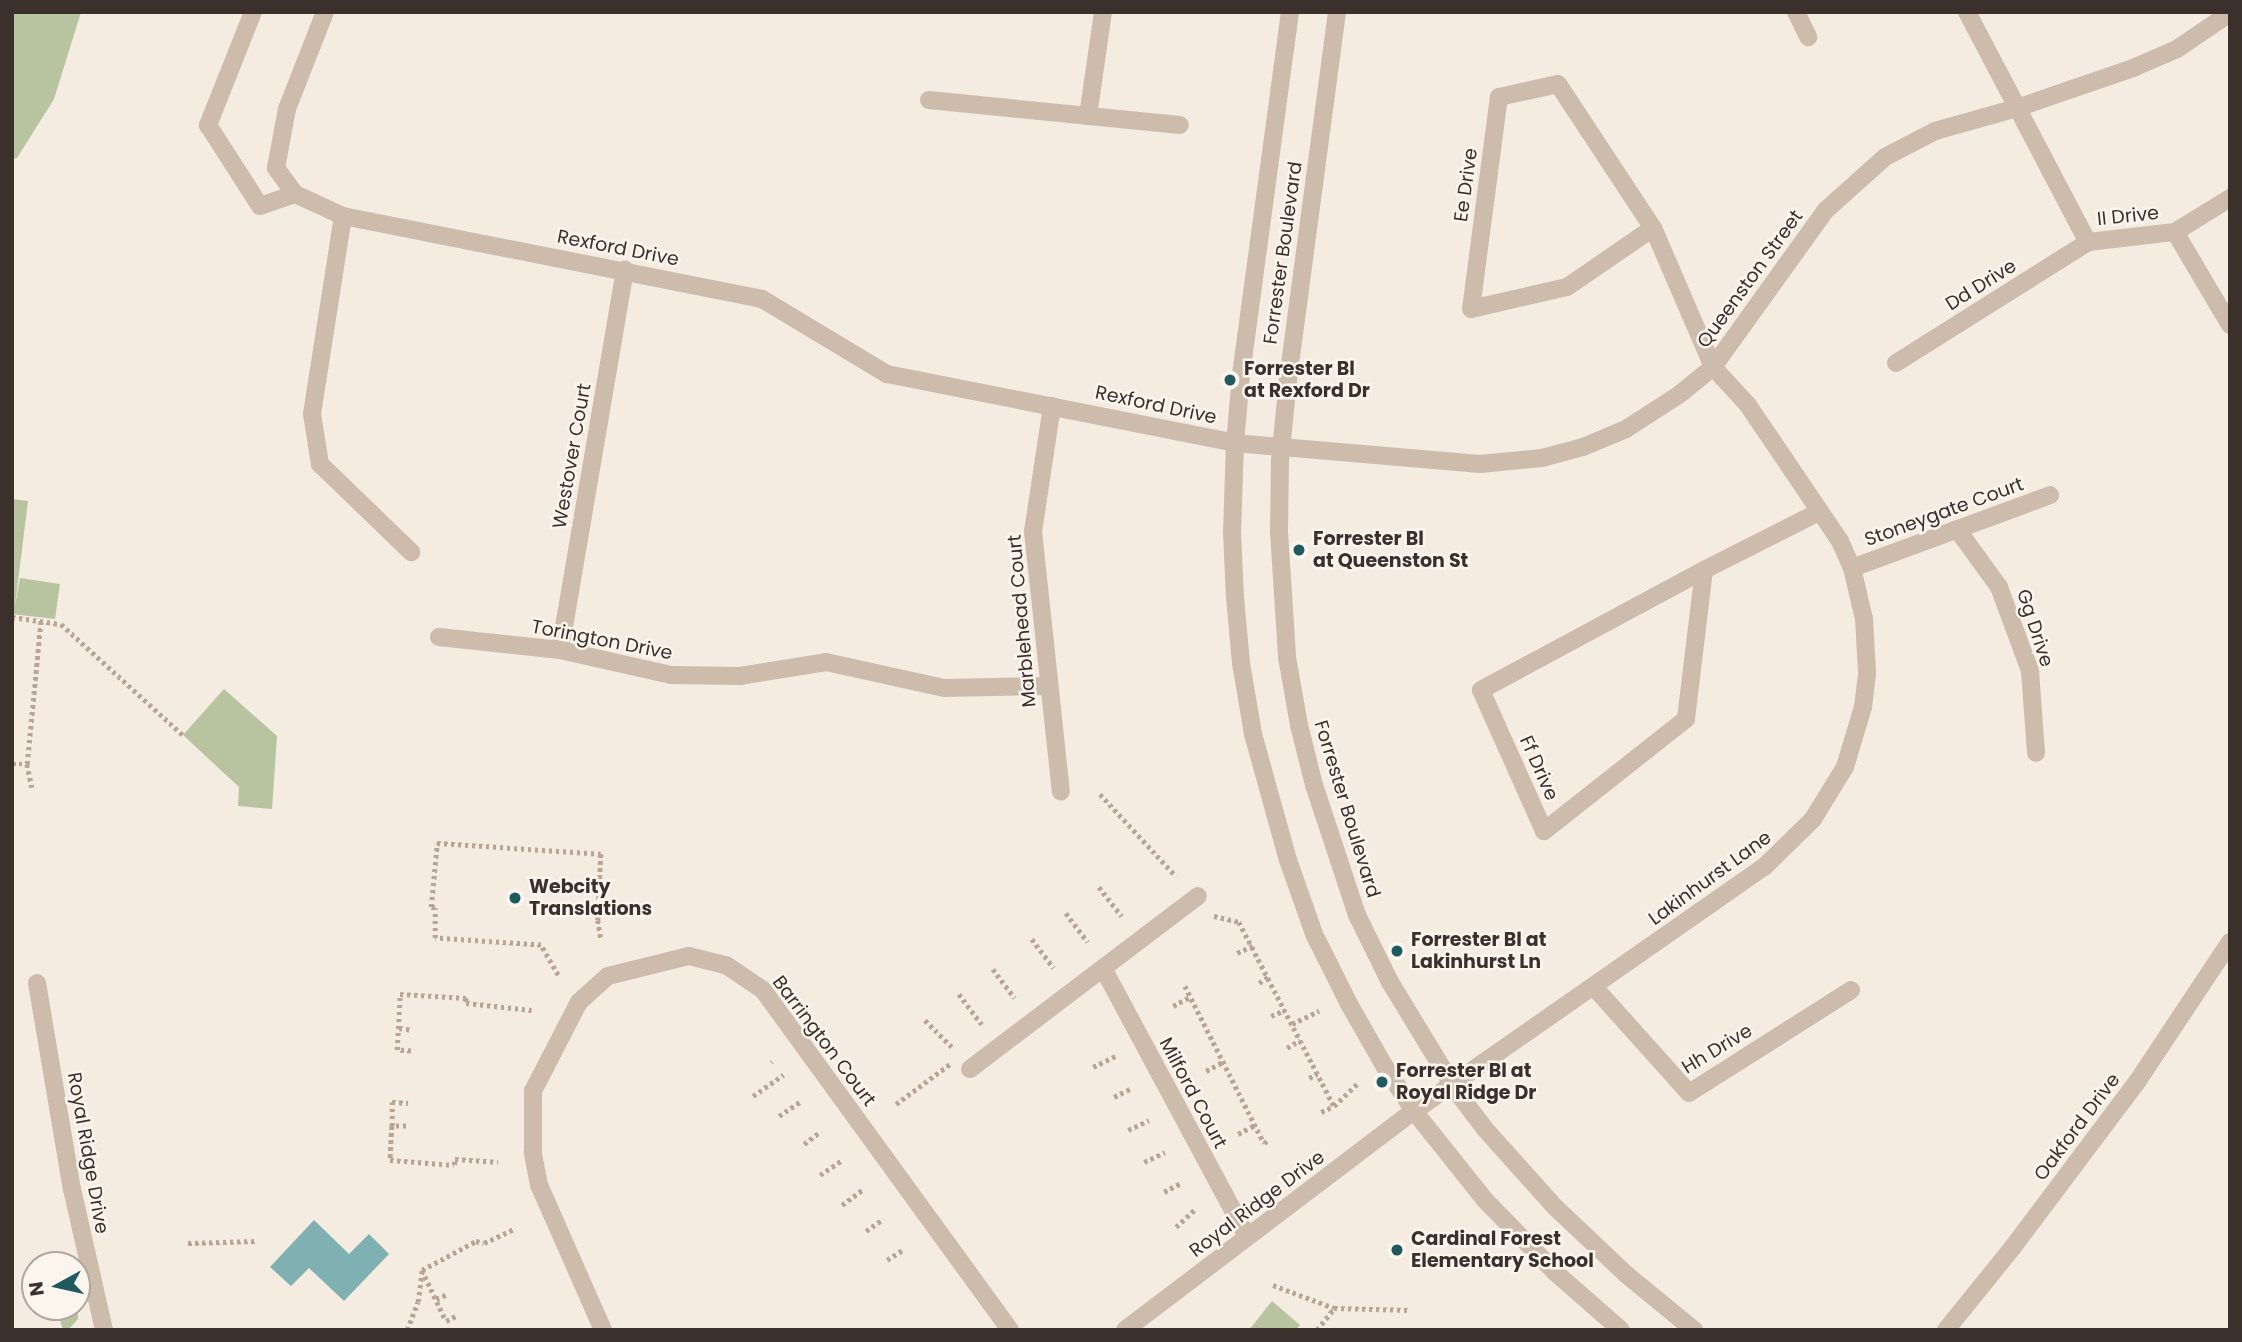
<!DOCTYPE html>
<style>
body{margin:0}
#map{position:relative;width:2242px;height:1342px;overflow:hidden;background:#f4ebe1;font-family:Poppins,sans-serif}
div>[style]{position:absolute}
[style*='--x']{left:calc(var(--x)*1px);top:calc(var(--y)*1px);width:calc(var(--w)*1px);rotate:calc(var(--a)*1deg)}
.green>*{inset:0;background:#b8c4a0}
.water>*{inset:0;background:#7fb0b2}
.path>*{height:4.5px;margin-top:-2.25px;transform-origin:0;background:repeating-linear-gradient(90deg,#b9a596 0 3.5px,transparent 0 7px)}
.minor>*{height:18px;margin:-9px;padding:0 9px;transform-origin:9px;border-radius:9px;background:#cdbbac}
.dots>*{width:19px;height:19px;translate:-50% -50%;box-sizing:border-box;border:4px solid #fbf5ee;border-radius:50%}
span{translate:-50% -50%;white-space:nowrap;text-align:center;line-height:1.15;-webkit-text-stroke:5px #fbf5ee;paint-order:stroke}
.street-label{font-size:19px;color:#3b302b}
.poi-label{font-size:19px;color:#3b302b;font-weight:700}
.left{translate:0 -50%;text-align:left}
.frame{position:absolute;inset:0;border:14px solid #3b302b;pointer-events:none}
.north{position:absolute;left:21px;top:1251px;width:70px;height:70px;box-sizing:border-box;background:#fbf5ee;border:2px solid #aea6a0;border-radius:50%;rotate:262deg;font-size:19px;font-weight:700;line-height:28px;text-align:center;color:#3b302b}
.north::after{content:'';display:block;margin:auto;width:24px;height:32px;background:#1f5a5e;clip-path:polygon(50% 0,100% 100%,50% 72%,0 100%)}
</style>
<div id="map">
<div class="green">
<div style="clip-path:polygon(12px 12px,81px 12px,54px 99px,17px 158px,12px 159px)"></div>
<div style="clip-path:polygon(12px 499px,28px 501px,15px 606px,20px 578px,60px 584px,55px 619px,12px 614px)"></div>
<div style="clip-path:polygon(224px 689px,277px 736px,272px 809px,238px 806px,239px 787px,183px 735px)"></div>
<div style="clip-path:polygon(77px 1300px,78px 1319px,70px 1328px,63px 1330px,56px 1307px,77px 1307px)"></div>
<div style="clip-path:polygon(1272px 1301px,1300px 1325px,1296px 1330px,1249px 1330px)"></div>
</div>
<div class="water">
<div style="clip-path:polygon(314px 1220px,349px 1254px,369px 1234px,389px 1254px,344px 1301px,309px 1268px,291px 1286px,270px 1267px)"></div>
</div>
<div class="path">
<div style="--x:12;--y:617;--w:49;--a:8.1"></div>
<div style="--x:61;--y:624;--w:165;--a:42.3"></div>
<div style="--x:12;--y:764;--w:15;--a:0"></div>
<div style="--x:27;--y:764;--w:24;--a:78"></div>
<div style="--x:27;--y:764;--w:147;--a:-84.5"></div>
<div style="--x:1100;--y:794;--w:112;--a:47.2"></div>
<div style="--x:1099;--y:887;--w:37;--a:52"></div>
<div style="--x:1066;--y:913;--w:36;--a:53"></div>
<div style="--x:1214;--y:916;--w:26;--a:13"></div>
<div style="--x:1239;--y:922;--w:207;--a:62.7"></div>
<div style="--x:1032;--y:939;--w:36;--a:53"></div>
<div style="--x:1237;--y:953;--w:17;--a:-25"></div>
<div style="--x:993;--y:969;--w:36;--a:53"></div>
<div style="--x:558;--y:975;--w:34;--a:-120"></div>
<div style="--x:541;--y:945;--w:106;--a:-176.2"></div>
<div style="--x:435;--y:938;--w:30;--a:-90"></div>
<div style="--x:435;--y:908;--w:4;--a:-166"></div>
<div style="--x:431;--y:907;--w:64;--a:-84.6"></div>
<div style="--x:437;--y:843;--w:164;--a:3.8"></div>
<div style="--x:601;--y:854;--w:66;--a:92.6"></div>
<div style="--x:598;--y:920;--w:20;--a:81"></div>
<div style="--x:1259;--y:983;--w:11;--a:-34"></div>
<div style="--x:1185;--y:986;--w:176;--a:63.3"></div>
<div style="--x:1264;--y:1143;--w:4;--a:-34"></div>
<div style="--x:959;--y:994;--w:38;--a:53"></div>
<div style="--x:1173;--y:1006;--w:19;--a:-28"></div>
<div style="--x:1271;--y:1016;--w:15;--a:-23"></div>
<div style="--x:925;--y:1020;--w:38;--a:45"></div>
<div style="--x:1292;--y:1024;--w:30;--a:-26"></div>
<div style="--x:399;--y:1028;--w:14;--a:8"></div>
<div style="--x:1287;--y:1048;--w:15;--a:-32"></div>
<div style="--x:411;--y:1051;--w:14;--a:-176"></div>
<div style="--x:397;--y:1050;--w:56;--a:-86.9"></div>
<div style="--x:400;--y:994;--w:66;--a:3.5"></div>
<div style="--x:466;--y:998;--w:5;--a:90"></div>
<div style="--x:466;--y:1003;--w:66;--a:6.1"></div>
<div style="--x:771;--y:1062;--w:1;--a:-45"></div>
<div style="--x:1093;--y:1067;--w:25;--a:-26"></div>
<div style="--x:1206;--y:1071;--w:19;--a:-28"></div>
<div style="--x:1309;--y:1078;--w:9;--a:-27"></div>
<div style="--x:753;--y:1096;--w:37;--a:-35"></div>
<div style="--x:1114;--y:1097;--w:20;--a:-27"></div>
<div style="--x:896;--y:1104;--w:67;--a:-36.5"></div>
<div style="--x:1321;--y:1112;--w:14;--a:-25"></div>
<div style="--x:1334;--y:1106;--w:35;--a:-44"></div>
<div style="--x:779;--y:1116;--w:27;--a:-34"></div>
<div style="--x:392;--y:1126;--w:24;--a:-90"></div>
<div style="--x:392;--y:1102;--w:16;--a:4"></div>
<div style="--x:406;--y:1126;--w:14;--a:180"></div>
<div style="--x:392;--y:1126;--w:34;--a:93"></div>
<div style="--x:390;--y:1160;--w:64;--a:4.5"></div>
<div style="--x:454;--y:1165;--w:6;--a:-81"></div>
<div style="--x:455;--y:1159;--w:43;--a:4"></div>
<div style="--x:1128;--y:1130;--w:23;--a:-25"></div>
<div style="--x:1238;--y:1134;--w:19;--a:-28"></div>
<div style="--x:804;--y:1144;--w:21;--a:-37"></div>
<div style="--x:1144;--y:1162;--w:23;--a:-25"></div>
<div style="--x:820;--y:1175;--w:27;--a:-34"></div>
<div style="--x:1164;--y:1192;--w:19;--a:-28"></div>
<div style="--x:842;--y:1205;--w:25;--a:-37"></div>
<div style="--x:1176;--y:1227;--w:25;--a:-43"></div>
<div style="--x:866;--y:1231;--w:21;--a:-35"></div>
<div style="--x:188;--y:1243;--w:69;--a:-1.7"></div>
<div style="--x:887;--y:1260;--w:20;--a:-33"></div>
<div style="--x:422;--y:1270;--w:61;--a:-28.2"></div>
<div style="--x:476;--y:1241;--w:8;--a:14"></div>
<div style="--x:484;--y:1243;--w:33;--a:-25"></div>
<div style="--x:422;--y:1270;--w:56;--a:64.8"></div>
<div style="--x:446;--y:1321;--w:13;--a:-27"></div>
<div style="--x:1273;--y:1285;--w:65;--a:20.7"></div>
<div style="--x:1334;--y:1308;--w:77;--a:1.5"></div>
<div style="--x:436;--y:1299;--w:13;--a:-23"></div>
<div style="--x:407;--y:1330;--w:30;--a:-69"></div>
<div style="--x:418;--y:1302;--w:31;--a:-83"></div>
<div style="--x:1317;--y:1330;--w:28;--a:-52"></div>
</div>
<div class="minor">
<div style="--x:253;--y:12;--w:122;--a:111.7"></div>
<div style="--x:208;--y:125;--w:96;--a:57.3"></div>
<div style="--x:260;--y:206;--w:37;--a:-19"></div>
<div style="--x:325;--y:12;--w:104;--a:111.4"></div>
<div style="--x:287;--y:109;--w:60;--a:100.6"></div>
<div style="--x:276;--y:168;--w:32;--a:54"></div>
<div style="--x:295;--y:194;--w:53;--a:24.6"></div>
<div style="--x:343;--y:216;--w:427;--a:11.2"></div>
<div style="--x:762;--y:299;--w:146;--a:31"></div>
<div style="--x:887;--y:374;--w:355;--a:11.2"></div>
<div style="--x:1235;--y:443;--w:246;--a:4.9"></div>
<div style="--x:1480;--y:464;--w:62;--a:-5.5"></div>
<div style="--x:1542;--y:458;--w:42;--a:-15"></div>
<div style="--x:1583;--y:447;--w:47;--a:-22.7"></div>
<div style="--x:1626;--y:429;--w:64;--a:-32.9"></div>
<div style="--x:1680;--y:394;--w:43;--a:-39.3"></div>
<div style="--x:1713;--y:367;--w:193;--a:-54.3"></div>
<div style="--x:1826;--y:210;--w:79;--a:-41.9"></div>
<div style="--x:1885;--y:157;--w:56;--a:-27.5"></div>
<div style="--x:1935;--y:131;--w:85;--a:-15.7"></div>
<div style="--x:2017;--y:108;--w:123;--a:-19"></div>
<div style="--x:2133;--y:68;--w:48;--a:-23.4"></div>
<div style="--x:2177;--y:49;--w:64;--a:-34.2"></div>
<div style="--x:1290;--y:12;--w:366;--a:97.7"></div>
<div style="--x:1241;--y:375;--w:68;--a:95"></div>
<div style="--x:1235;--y:443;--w:89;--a:91.9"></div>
<div style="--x:1232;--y:532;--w:65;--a:87.4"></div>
<div style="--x:1235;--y:597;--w:66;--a:84.8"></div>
<div style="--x:1241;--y:663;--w:72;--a:80.4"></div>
<div style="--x:1253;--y:734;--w:131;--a:74.5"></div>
<div style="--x:1288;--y:860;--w:78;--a:70.6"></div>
<div style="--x:1314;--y:934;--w:78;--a:63.4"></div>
<div style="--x:1349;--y:1004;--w:73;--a:60.3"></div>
<div style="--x:1385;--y:1067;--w:53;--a:56.6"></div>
<div style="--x:1414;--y:1111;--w:114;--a:51.4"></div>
<div style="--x:1485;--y:1200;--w:102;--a:45.8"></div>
<div style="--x:1556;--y:1273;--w:86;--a:41.2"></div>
<div style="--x:1337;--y:12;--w:371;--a:97.6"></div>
<div style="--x:1288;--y:380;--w:80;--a:95.7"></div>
<div style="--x:1280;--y:460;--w:72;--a:90.8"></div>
<div style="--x:1279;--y:532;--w:125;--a:86.3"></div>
<div style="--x:1287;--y:657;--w:69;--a:80"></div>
<div style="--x:1299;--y:725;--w:62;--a:76"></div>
<div style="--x:1314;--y:785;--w:137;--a:71.7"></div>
<div style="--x:1357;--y:915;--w:75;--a:63.8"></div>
<div style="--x:1390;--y:982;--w:129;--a:58.7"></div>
<div style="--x:1457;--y:1092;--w:46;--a:52.9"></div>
<div style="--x:1485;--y:1129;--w:105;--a:48.1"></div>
<div style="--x:1555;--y:1207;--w:99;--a:43.4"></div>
<div style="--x:1627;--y:1275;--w:87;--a:39.4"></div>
<div style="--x:1796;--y:12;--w:28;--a:64"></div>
<div style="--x:1967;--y:12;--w:260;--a:62.3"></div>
<div style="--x:2088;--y:242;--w:88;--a:-6.6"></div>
<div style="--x:2175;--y:232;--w:108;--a:59.4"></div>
<div style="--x:1558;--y:84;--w:173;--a:56.6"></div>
<div style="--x:1653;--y:228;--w:104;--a:145.5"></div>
<div style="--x:1567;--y:287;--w:98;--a:167.1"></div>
<div style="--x:1471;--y:309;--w:214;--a:-82.5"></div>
<div style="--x:1499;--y:97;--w:60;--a:-12.4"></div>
<div style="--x:929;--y:100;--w:252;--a:5.7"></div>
<div style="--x:1088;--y:116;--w:105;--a:-81.8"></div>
<div style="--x:343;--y:216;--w:200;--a:98.9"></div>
<div style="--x:312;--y:414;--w:51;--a:80.9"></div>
<div style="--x:320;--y:464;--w:127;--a:44"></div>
<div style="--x:2175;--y:232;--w:65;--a:-31.7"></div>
<div style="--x:1896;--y:363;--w:227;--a:-32.2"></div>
<div style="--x:1052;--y:406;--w:126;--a:98.6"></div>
<div style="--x:1033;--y:531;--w:262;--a:83.9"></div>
<div style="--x:1957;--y:529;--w:72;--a:54.1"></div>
<div style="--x:1999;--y:587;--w:90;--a:69.7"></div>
<div style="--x:2030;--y:671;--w:82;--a:85.8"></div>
<div style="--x:1852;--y:568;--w:211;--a:-20.2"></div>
<div style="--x:1704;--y:570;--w:150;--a:96.9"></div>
<div style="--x:1686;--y:719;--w:181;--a:141.7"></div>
<div style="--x:1544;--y:831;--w:154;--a:-114.1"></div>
<div style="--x:1481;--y:690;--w:253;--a:-28.3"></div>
<div style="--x:1704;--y:570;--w:127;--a:-26.8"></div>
<div style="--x:439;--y:637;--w:122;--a:6.1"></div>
<div style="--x:560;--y:650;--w:114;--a:12.7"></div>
<div style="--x:671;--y:675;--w:69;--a:0.8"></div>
<div style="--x:740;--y:676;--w:87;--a:-9.2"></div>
<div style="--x:826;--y:662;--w:121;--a:12.4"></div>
<div style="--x:944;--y:688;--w:104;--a:-1.1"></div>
<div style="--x:560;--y:650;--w:386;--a:-80.3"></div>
<div style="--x:1103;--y:968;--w:305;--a:61.8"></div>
<div style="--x:37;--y:983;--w:209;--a:80.4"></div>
<div style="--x:72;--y:1189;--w:145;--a:77.2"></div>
<div style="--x:1594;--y:987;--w:142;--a:48.1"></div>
<div style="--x:1689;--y:1093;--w:192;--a:-32.4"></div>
<div style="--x:970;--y:1069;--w:286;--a:-37.2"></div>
<div style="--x:603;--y:1330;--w:158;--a:-113.8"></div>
<div style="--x:539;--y:1185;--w:33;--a:-101"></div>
<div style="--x:533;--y:1153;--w:62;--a:-90"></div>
<div style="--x:533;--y:1091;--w:100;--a:-62.7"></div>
<div style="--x:579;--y:1002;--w:39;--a:-42"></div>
<div style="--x:608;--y:976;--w:83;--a:-13.9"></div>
<div style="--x:689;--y:956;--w:38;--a:14"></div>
<div style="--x:726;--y:965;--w:45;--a:34"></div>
<div style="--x:763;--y:990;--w:420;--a:54"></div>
<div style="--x:1125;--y:1330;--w:363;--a:-37.2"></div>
<div style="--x:1414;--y:1111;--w:427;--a:-34.9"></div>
<div style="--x:1764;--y:867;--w:69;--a:-44.4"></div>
<div style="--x:1813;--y:819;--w:61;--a:-58.4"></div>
<div style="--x:1845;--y:767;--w:63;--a:-73.3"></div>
<div style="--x:1863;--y:707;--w:35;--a:-83"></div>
<div style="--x:1867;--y:672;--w:53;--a:-93.2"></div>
<div style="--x:1864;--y:619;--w:52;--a:-103.2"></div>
<div style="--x:1852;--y:568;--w:30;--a:-114"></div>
<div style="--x:1840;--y:541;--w:164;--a:-124.1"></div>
<div style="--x:1748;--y:405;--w:52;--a:-132.6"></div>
<div style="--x:1713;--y:367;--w:151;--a:-113.3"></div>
<div style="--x:1946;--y:1330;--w:107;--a:-51.1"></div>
<div style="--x:2013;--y:1247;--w:206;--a:-53.1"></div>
<div style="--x:2137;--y:1082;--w:168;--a:-56.4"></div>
</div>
<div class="dots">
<div style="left:1230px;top:380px;background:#1f5a5e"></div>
<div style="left:1299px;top:550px;background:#1f5a5e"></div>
<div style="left:515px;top:898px;background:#1f5a5e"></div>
<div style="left:1397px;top:951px;background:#1f5a5e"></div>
<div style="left:1382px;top:1082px;background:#1f5a5e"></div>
<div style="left:1397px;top:1250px;background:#1f5a5e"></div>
</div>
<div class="street-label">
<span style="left:1466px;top:185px;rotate:-82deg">Ee Drive</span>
<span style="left:2128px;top:216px;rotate:-6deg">II Drive</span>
<span style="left:618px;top:248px;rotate:11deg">Rexford Drive</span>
<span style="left:1283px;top:253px;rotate:-82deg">Forrester Boulevard</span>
<span style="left:1750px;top:279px;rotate:-54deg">Queenston Street</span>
<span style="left:1981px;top:285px;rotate:-32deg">Dd Drive</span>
<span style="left:1156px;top:405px;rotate:12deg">Rexford Drive</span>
<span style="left:572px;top:456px;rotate:-80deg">Westover Court</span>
<span style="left:1944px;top:512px;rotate:-20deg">Stoneygate Court</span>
<span style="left:1022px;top:621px;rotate:-95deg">Marblehead Court</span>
<span style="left:2035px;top:628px;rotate:72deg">Gg Drive</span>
<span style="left:602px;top:640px;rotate:11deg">Torington Drive</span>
<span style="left:1539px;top:768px;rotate:66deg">Ff Drive</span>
<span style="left:1347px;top:809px;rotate:73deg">Forrester Boulevard</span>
<span style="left:1710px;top:878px;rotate:-36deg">Lakinhurst Lane</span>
<span style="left:824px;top:1041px;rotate:53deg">Barrington Court</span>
<span style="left:1717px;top:1049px;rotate:-31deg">Hh Drive</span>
<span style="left:1193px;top:1093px;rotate:62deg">Milford Court</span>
<span style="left:2077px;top:1127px;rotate:-53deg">Oakford Drive</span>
<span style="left:88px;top:1153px;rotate:80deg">Royal Ridge Drive</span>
<span style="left:1257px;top:1204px;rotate:-37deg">Royal Ridge Drive</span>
</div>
<div class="poi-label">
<span class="left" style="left:1244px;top:380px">Forrester Bl<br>at Rexford Dr</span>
<span class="left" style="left:1313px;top:550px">Forrester Bl<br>at Queenston St</span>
<span class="left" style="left:529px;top:898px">Webcity<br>Translations</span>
<span class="left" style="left:1411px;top:951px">Forrester Bl at<br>Lakinhurst Ln</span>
<span class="left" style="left:1396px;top:1082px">Forrester Bl at<br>Royal Ridge Dr</span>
<span class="left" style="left:1411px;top:1250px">Cardinal Forest<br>Elementary School</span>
</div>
<div class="frame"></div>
<div class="north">N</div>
</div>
